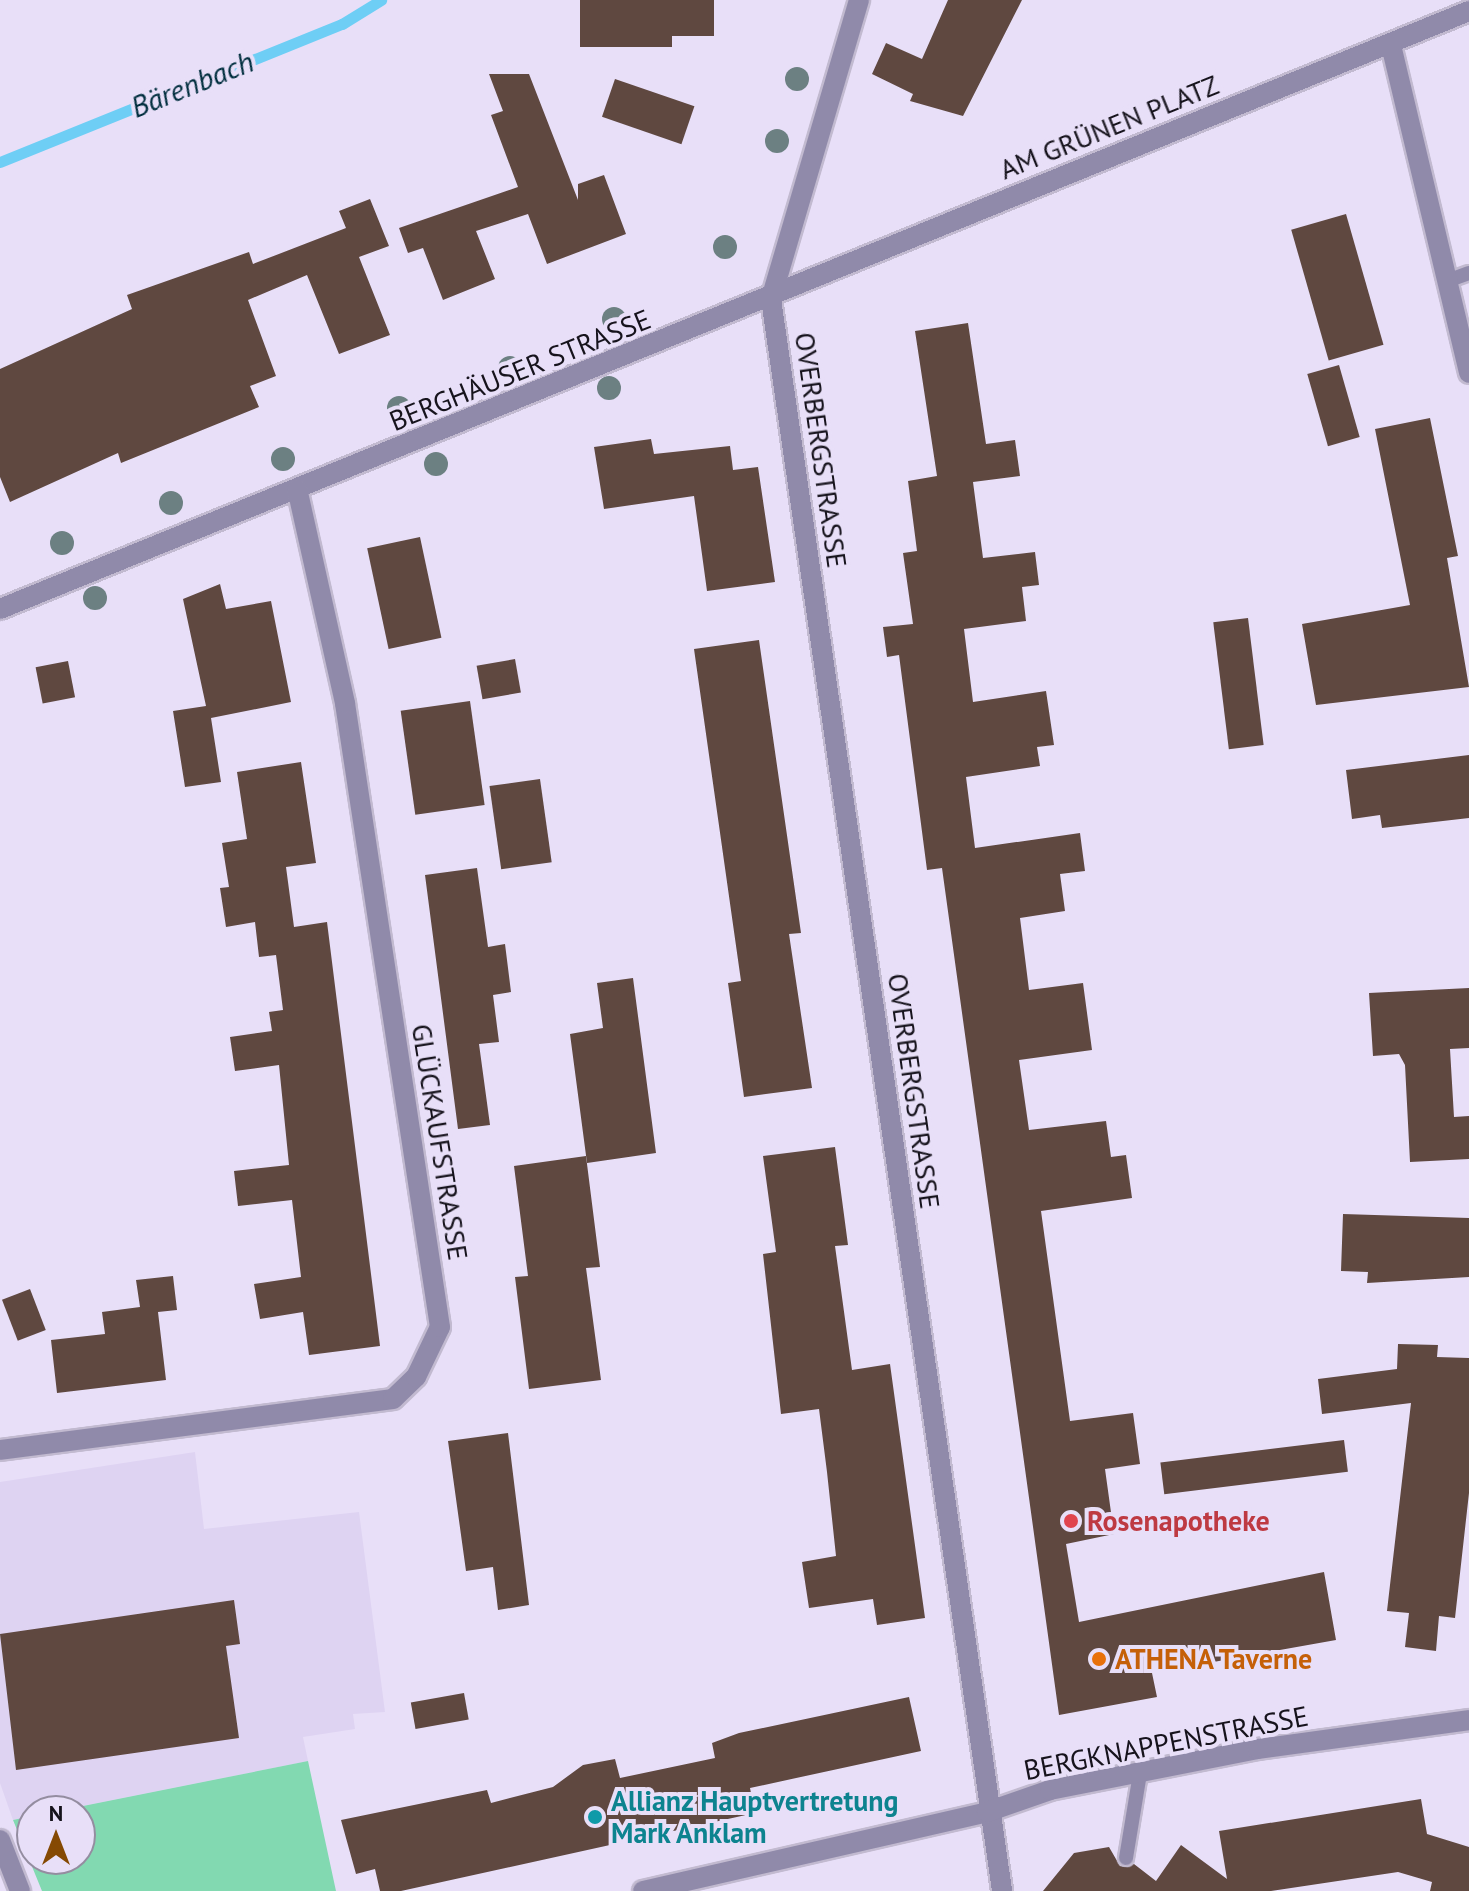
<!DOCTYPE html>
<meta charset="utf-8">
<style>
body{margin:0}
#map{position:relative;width:1469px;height:1891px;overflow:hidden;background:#e8dff8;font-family:"PT Sans",sans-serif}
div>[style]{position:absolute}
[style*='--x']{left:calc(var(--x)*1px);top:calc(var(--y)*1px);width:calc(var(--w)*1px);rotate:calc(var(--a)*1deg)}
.built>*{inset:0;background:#ded3f2}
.green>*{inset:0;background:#82d9b1}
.stream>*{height:11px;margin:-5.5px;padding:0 5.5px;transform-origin:5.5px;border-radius:5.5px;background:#6ecef5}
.building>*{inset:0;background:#5f4840;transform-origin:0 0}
.roads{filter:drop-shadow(2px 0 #c2bad0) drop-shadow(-2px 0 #c2bad0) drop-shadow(0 2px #c2bad0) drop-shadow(0 -2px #c2bad0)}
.service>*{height:14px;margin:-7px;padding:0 7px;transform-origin:7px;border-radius:7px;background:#908aaa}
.minor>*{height:20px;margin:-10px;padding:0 10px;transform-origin:10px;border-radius:10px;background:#908aaa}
.tertiary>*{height:20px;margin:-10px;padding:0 10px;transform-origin:10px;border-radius:10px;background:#908aaa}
.trees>*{width:24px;height:24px;margin:-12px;border-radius:50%;background:#6c8082}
.dots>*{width:22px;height:22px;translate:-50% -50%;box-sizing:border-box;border:4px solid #e8dff8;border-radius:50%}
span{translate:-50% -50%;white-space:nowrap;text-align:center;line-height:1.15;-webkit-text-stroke:8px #e8dff8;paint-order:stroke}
.street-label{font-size:28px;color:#16131c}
.health-label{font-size:28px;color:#be3a42;font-weight:700}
.left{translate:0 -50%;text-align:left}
.food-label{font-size:28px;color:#c56008;font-weight:700}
.culture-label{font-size:28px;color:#0d838f;font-weight:700}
.water-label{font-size:30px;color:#002e3e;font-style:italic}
.north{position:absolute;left:16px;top:1795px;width:80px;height:80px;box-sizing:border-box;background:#e8dff8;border:2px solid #948da0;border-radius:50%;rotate:0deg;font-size:22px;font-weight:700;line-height:32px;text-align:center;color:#16131c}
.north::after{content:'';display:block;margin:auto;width:28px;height:36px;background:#854903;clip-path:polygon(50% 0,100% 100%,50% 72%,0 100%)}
</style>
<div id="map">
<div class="built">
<div style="clip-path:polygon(195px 1452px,204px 1529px,359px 1512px,385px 1712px,353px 1714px,355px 1729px,303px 1737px,308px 1761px,13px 1820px,0 1783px,0 1482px)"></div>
</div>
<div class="green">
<div style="clip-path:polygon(308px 1761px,336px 1891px,42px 1891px,13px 1820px,32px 1816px,32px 1859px,80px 1859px,80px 1811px,58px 1811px)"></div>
</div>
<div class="stream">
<div style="--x:0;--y:162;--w:369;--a:-22"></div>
<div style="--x:342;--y:24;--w:46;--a:-31.6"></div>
</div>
<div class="building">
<div style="clip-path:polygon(580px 0,714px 0,714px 36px,672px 36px,672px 47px,580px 47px)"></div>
<div style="clip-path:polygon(948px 0,1022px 0,963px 116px,910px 101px,913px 94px,872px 74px,886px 43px,922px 59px)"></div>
<div style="clip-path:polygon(489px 74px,529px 74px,578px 200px,578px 184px,604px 175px,626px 234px,547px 264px,528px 214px,476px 231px,495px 279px,443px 300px,423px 248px,408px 253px,399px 228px,518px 187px,491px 115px,503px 111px)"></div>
<div style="left:615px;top:79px;width:84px;height:40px;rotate:19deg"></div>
<div style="clip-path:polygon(370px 199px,389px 246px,359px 257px,390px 335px,339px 354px,307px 275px,248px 300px,276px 376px,250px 386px,259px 407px,121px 463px,118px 453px,10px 502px,0 477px,0 369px,132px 309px,127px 295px,249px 252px,253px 264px,346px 228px,339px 211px)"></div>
<div style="left:1346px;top:214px;width:136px;height:57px;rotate:74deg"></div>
<div style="clip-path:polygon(968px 323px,986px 444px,1015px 440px,1020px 476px,973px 482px,983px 558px,1035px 552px,1039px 585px,1022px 587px,1026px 621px,964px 629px,973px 702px,1046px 691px,1054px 745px,1037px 747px,1040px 766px,966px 777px,975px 848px,1080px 833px,1085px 871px,1060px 874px,1065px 911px,1020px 918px,1029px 990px,1083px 983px,1092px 1050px,1019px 1060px,1029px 1130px,1106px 1121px,1111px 1157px,1126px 1155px,1132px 1198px,1041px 1211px,1070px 1421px,1133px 1413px,1140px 1464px,1105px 1469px,1114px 1534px,1066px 1544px,1079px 1622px,1324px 1572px,1336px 1640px,1152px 1673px,1157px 1697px,1059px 1715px,942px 868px,927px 870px,899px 655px,887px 657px,883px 627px,913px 624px,903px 553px,917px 551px,908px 481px,937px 476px,915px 331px)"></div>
<div style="left:1339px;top:365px;width:75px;height:33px;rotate:74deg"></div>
<div style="clip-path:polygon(1430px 418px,1458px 556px,1447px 558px,1469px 687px,1316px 705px,1302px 624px,1410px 605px,1375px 429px)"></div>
<div style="clip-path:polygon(651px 439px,654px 454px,730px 446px,733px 470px,758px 467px,775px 582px,707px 591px,694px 496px,604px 509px,594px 447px)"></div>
<div style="left:420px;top:537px;width:103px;height:54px;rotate:78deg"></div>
<div style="clip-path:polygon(220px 584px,226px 609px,271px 601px,291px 702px,211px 718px,221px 782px,185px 787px,173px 711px,206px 706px,183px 599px)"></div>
<div style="left:1248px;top:618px;width:128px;height:35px;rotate:83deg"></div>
<div style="clip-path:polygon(759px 640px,801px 933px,789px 934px,812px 1088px,744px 1097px,728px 983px,741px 981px,694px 649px)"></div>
<div style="left:515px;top:659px;width:34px;height:39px;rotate:80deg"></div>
<div style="left:68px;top:661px;width:37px;height:33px;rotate:79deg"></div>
<div style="left:470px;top:701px;width:105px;height:70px;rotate:82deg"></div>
<div style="clip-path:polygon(1469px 755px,1469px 818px,1382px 828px,1380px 815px,1352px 819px,1346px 770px)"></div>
<div style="clip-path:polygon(301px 762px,316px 863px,286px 867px,294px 927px,327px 922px,380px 1346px,309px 1355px,303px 1312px,260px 1319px,254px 1284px,301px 1277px,292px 1200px,238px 1206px,234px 1171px,289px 1165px,279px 1065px,235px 1071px,230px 1037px,272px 1031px,269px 1012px,283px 1010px,276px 955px,259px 957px,255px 922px,226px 927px,220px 888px,229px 887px,222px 843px,247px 839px,237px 772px)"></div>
<div style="left:540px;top:779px;width:84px;height:51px;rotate:82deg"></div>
<div style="clip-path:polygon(477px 868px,488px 947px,505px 944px,511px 992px,493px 995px,499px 1042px,479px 1044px,490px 1125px,458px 1129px,425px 875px)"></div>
<div style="clip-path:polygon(633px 978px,656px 1153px,587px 1163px,570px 1034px,603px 1028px,597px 983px)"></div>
<div style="clip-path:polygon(1469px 988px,1469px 1048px,1450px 1049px,1454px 1117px,1469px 1116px,1469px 1159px,1410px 1162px,1405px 1065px,1399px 1054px,1373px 1056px,1369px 993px)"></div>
<div style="clip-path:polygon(835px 1147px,848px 1245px,835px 1246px,852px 1370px,890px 1364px,925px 1618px,877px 1625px,873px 1599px,809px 1608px,802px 1562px,836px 1556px,827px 1472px,819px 1409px,781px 1414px,763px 1254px,776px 1252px,763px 1156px)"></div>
<div style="clip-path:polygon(586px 1156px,600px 1267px,586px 1268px,601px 1380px,529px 1389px,515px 1277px,528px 1276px,514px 1166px)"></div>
<div style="clip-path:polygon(1343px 1214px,1469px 1218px,1469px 1277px,1367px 1283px,1368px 1272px,1341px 1271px)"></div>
<div style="clip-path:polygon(173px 1276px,177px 1310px,158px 1312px,166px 1380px,57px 1393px,51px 1340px,105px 1334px,102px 1312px,140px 1307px,136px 1280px)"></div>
<div style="left:30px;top:1289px;width:44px;height:30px;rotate:69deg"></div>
<div style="clip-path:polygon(1398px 1344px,1438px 1345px,1437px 1357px,1469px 1358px,1469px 1493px,1455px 1618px,1439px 1616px,1436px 1651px,1405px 1647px,1409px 1613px,1387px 1611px,1411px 1403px,1322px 1414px,1318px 1379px,1397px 1369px)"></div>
<div style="clip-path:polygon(508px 1433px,529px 1605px,498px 1610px,493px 1567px,466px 1571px,448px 1441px)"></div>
<div style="left:1344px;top:1440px;width:32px;height:185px;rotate:83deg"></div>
<div style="clip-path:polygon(234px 1600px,240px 1644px,226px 1646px,239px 1738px,16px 1770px,0 1634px)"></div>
<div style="left:464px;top:1693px;width:27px;height:54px;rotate:80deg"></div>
<div style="clip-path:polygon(909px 1697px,921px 1751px,750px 1788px,755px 1813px,401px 1891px,380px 1891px,375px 1869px,356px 1874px,341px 1820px,487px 1790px,491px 1803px,553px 1787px,583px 1765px,615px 1759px,620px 1778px,715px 1758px,712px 1743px,739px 1733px)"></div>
<div style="clip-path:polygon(1421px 1799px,1427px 1834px,1469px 1847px,1469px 1891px,1430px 1891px,1432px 1882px,1398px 1872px,1271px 1891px,1043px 1891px,1074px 1853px,1109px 1847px,1120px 1866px,1134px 1864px,1156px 1881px,1181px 1845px,1227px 1879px,1219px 1831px)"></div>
</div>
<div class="roads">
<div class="service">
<div style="--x:1447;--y:281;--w:23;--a:-20"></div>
<div style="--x:1126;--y:1858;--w:86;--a:-80.6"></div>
</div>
<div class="minor">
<div style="--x:859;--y:0;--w:312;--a:106.4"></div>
<div style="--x:771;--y:299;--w:1609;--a:81.74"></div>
<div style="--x:1391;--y:45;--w:337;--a:76.6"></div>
<div style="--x:0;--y:609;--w:1586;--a:-22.15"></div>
<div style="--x:0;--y:1450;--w:396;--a:-7.4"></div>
<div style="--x:393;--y:1399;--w:32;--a:-44"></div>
<div style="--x:416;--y:1377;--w:55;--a:-64.4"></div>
<div style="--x:440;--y:1327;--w:631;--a:-98.66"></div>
<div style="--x:345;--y:703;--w:219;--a:-102.6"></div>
<div style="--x:0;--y:1840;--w:55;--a:68.6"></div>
</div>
<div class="tertiary">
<div style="--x:643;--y:1891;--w:353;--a:-12.9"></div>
<div style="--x:987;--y:1812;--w:67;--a:-19.2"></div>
<div style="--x:1050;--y:1790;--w:212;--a:-11.2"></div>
<div style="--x:1258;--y:1749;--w:213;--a:-7.8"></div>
</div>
</div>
<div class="trees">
<div style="left:797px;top:79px"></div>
<div style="left:777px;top:141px"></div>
<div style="left:725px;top:247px"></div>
<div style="left:614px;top:319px"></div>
<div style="left:510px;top:368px"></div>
<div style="left:609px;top:388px"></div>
<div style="left:399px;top:408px"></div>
<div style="left:283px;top:459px"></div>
<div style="left:436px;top:464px"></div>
<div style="left:171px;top:503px"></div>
<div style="left:62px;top:543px"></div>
<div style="left:95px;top:598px"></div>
</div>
<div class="dots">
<div style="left:1071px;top:1521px;background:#e0444e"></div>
<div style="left:1099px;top:1659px;background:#e8710a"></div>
<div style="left:595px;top:1817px;background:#0f9aa8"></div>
</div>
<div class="street-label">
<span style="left:1109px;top:127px;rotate:-22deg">AM GRÜNEN PLATZ</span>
<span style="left:520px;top:370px;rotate:-22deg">BERGHÄUSER STRASSE</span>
<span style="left:821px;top:450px;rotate:82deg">OVERBERGSTRASSE</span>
<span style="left:914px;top:1091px;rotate:82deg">OVERBERGSTRASSE</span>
<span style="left:440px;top:1142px;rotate:81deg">GLÜCKAUFSTRASSE</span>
<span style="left:1166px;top:1743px;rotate:-11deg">BERGKNAPPENSTRASSE</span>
</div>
<div class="health-label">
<span class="left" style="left:1087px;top:1521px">Rosenapotheke</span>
</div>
<div class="food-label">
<span class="left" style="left:1115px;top:1659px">ATHENA Taverne</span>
</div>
<div class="culture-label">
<span class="left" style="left:611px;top:1817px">Allianz Hauptvertretung<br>Mark Anklam</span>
</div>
<div class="water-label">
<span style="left:192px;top:84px;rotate:-22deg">Bärenbach</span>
</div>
<div class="north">N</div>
</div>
